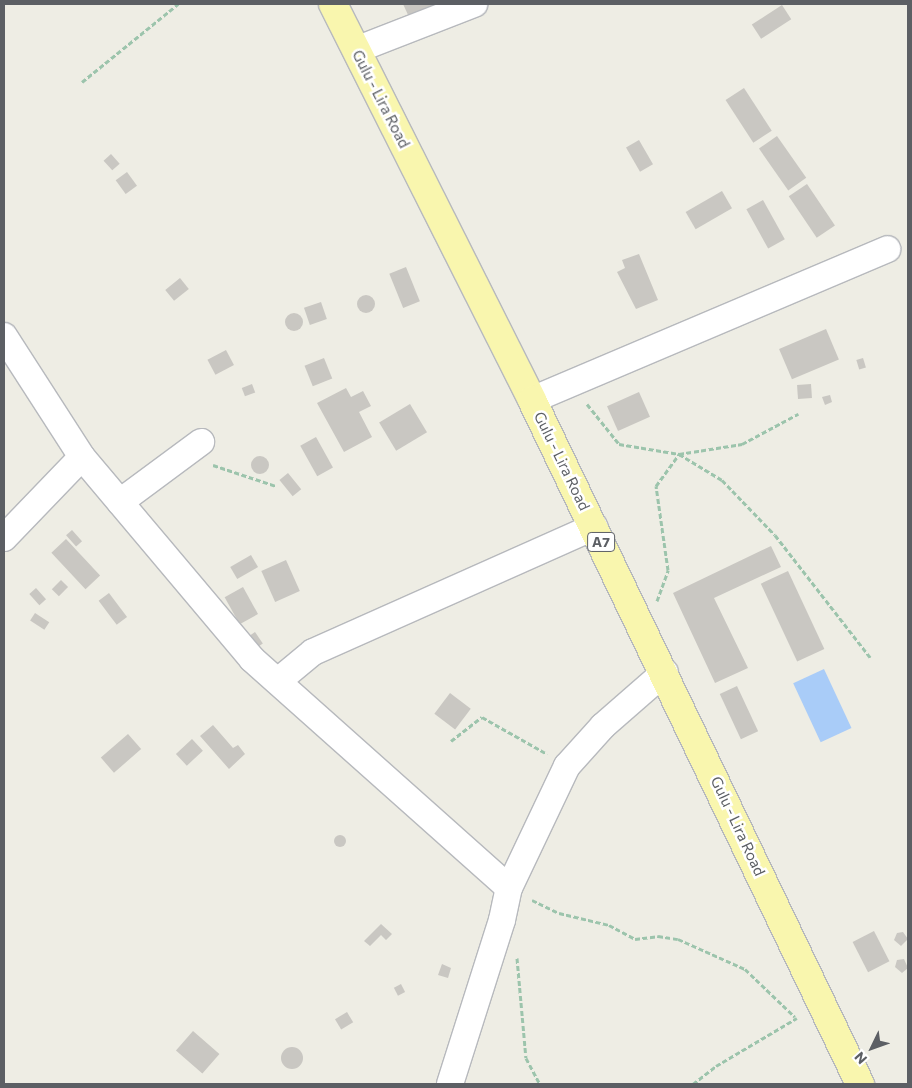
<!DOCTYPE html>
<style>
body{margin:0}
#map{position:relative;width:912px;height:1088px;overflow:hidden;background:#eeede4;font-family:Commissioner,sans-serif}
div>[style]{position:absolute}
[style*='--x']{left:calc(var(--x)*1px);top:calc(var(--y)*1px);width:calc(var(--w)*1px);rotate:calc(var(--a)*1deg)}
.water>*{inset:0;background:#a9ccf8;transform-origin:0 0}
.building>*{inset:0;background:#c9c7c2;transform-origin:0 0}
.round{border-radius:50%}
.path>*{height:3px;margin-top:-1.5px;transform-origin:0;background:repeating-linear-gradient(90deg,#9cc4ac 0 5px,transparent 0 7.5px)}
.roads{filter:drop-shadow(1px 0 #b7b9bd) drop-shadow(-1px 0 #b7b9bd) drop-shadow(0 1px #b7b9bd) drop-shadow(0 -1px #b7b9bd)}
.minor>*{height:26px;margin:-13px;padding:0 13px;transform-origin:13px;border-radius:13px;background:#fff}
.primary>*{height:28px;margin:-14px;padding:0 14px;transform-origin:14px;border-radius:14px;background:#f9f6ae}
span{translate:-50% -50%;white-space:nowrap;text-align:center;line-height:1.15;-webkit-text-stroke:5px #fff;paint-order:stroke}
.shield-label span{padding:1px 4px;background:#fff;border:1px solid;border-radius:4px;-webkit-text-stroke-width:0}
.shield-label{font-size:14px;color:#5c5f64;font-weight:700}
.street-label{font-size:15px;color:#5c5f64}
.frame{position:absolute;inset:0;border:5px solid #5c5f64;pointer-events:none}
.north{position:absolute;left:847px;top:1023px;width:50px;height:50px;-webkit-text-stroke:4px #fff;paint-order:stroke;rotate:228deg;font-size:14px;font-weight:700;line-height:20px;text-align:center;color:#5c5f64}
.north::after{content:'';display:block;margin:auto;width:18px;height:22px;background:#5c5f64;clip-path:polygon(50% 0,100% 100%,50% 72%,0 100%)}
</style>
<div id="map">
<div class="water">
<div style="left:824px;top:669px;width:65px;height:34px;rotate:65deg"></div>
</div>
<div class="building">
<div style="clip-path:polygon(403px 4px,438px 4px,409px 17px)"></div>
<div style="left:782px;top:5px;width:17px;height:36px;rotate:57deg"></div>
<div style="left:744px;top:88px;width:51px;height:22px;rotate:57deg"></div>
<div style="left:777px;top:136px;width:51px;height:22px;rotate:55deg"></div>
<div style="left:639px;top:140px;width:28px;height:15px;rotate:60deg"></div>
<div style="left:111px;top:154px;width:13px;height:10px;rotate:48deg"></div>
<div style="left:127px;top:172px;width:17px;height:14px;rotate:54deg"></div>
<div style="left:807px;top:184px;width:50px;height:22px;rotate:56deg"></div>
<div style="left:722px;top:191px;width:20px;height:42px;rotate:60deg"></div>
<div style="left:763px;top:200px;width:45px;height:19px;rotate:61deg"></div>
<div style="clip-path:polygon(639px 254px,658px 300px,636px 309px,617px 272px,625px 268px,622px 260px)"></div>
<div style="left:406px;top:267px;width:37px;height:18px;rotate:68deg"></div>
<div style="left:180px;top:278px;width:14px;height:19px;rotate:51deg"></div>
<div class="round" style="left:357px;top:295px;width:18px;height:18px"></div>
<div style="left:321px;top:302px;width:18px;height:18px;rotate:71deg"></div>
<div class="round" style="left:285px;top:313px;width:18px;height:18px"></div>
<div style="left:826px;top:329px;width:33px;height:51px;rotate:67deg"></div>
<div style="left:226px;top:350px;width:17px;height:21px;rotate:62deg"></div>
<div style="left:324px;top:358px;width:22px;height:21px;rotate:68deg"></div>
<div style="left:863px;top:358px;width:10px;height:7px;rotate:73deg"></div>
<div style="left:252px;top:384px;width:9px;height:11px;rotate:69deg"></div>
<div style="left:811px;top:384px;width:14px;height:14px;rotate:86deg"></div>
<div style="clip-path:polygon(346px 388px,351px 397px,363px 391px,371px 406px,359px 412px,372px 437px,344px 452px,317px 403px)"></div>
<div style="left:639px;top:392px;width:27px;height:35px;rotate:66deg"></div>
<div style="clip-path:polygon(830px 395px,832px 402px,825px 405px,822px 397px)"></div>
<div style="left:410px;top:404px;width:33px;height:36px;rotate:59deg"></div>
<div style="left:316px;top:437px;width:35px;height:18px;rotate:61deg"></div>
<div class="round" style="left:251px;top:456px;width:18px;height:18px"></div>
<div style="left:288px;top:473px;width:21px;height:11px;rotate:51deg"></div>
<div style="left:72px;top:530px;width:15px;height:8px;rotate:48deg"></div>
<div style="left:66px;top:539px;width:50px;height:20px;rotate:47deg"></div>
<div style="clip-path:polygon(771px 546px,781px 567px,714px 598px,748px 668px,715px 683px,673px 593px)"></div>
<div style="left:251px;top:555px;width:14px;height:24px;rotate:60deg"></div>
<div style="left:286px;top:560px;width:34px;height:27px;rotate:66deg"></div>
<div style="left:788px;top:571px;width:86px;height:30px;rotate:65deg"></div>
<div style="left:61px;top:580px;width:10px;height:13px;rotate:45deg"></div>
<div style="left:243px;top:587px;width:31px;height:21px;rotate:61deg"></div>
<div style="left:36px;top:588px;width:15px;height:9px;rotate:48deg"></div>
<div style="left:109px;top:593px;width:30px;height:13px;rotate:53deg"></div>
<div style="left:35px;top:613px;width:17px;height:9px;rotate:33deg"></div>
<div style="left:255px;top:632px;width:14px;height:11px;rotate:56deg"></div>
<div style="left:737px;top:686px;width:50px;height:19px;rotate:65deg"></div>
<div style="left:450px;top:693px;width:26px;height:26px;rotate:37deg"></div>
<div style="clip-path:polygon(213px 725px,233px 748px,238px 745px,245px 754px,229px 769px,200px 736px)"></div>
<div style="left:128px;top:734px;width:20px;height:36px;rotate:49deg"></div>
<div style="left:192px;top:739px;width:16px;height:22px;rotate:47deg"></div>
<div class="round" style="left:334px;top:835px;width:12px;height:12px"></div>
<div style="clip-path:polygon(381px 924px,392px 934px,386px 940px,381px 935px,370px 946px,364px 941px)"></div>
<div style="left:874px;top:931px;width:34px;height:24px;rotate:63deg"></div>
<div style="clip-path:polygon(903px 932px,908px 939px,901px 946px,894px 940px,897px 933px)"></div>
<div style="clip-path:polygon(904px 959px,908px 968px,902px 973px,895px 967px,897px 960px)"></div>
<div style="clip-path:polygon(442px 964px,451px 968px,448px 978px,438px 975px)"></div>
<div style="left:401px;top:984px;width:9px;height:8px;rotate:63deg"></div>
<div style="left:347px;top:1012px;width:12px;height:14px;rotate:59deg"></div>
<div style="left:193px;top:1031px;width:35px;height:26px;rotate:41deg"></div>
<div class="round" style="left:281px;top:1047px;width:22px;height:22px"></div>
</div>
<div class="path">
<div style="--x:82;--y:82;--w:124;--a:-39.1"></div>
<div style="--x:587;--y:404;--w:51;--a:51.3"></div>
<div style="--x:619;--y:444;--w:61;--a:9.5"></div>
<div style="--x:679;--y:454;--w:50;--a:31.2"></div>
<div style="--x:722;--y:480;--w:76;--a:46.1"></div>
<div style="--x:775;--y:535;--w:155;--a:52.1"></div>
<div style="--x:213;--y:465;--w:66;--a:18.4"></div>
<div style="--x:657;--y:601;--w:33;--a:-70"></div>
<div style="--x:668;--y:570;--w:85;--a:-98.1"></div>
<div style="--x:656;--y:486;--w:39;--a:-54"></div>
<div style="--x:679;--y:454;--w:64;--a:-9"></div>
<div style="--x:742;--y:444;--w:64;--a:-28.2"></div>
<div style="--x:451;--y:741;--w:39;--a:-38"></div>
<div style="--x:482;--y:717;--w:75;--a:29.6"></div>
<div style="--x:532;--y:900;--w:30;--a:26"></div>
<div style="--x:559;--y:913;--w:51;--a:13.5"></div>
<div style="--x:609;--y:925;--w:30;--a:28"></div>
<div style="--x:635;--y:939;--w:23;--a:-7"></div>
<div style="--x:658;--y:936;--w:20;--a:9"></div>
<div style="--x:678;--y:939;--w:73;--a:24.1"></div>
<div style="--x:745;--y:969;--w:69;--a:43.8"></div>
<div style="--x:517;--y:958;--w:100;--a:84.9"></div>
<div style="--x:526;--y:1058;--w:30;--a:62"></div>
<div style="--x:693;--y:1084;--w:29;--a:-38"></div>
<div style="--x:716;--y:1066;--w:94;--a:-30.7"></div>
</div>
<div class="roads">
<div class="minor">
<div style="--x:356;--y:50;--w:127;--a:-21.3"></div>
<div style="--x:4;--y:336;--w:144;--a:57.2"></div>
<div style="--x:82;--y:457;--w:264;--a:49.9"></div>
<div style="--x:252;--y:659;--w:344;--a:41.7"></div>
<div style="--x:532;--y:400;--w:386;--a:-23"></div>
<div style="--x:120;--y:502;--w:101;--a:-36.5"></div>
<div style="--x:4;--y:538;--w:112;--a:-46.1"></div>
<div style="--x:278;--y:681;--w:45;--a:-39.6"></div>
<div style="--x:313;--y:652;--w:308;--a:-24"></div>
<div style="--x:450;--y:1084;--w:172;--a:-72.4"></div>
<div style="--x:502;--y:920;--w:33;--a:-78"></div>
<div style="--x:509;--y:888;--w:135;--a:-64.6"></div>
<div style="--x:567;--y:766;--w:54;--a:-48"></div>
<div style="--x:603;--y:726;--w:82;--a:-41.1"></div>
</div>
<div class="primary">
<div style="--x:333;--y:4;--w:443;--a:63.3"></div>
<div style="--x:532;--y:400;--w:759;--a:64.38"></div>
</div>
</div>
<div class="shield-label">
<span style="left:601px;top:542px">A7</span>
</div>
<div class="street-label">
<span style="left:381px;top:99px;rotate:63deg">Gulu - Lira Road</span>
<span style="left:562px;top:461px;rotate:64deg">Gulu - Lira Road</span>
<span style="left:738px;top:826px;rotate:65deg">Gulu - Lira Road</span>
</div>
<div class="frame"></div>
<div class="north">N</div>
</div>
